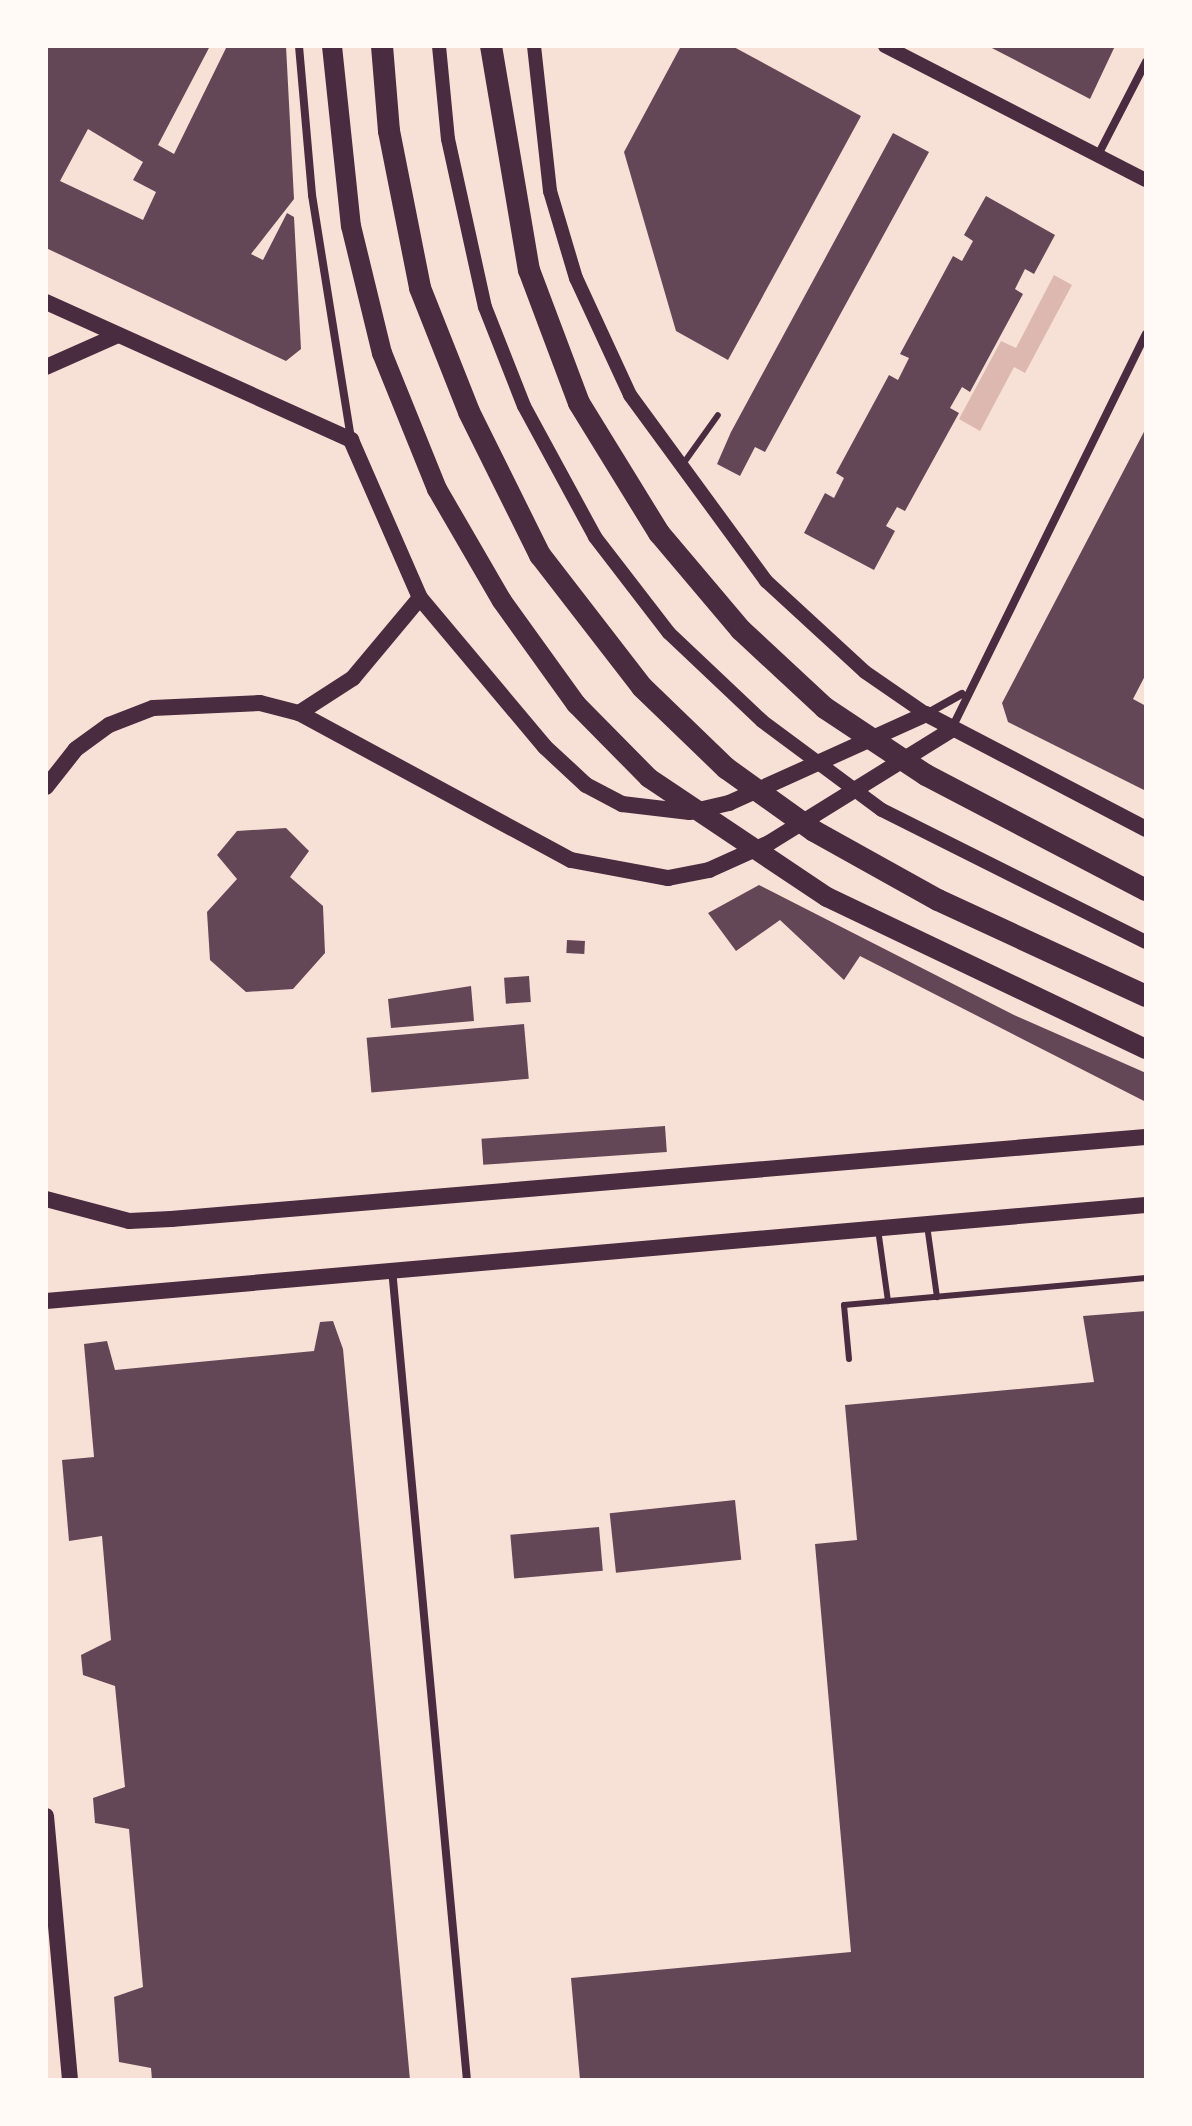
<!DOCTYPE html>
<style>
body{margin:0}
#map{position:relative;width:1192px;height:2126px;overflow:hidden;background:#f7e1d7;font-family:Arial,sans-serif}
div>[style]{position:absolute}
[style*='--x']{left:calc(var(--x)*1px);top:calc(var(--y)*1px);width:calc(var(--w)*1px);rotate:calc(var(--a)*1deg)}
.water>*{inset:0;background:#dcb8b0}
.building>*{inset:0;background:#644757;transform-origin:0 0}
.service>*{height:6px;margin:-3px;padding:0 3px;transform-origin:3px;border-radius:3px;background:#4a2c40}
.minor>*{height:8px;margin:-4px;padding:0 4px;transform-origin:4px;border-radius:4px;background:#4a2c40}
.tertiary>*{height:14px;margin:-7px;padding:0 7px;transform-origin:7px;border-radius:7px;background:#4a2c40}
.secondary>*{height:16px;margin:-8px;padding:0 8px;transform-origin:8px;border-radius:8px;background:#4a2c40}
.primary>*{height:20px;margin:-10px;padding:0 10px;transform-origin:10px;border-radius:10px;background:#4a2c40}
.trunk>*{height:22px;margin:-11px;padding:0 11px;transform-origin:11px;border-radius:11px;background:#4a2c40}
span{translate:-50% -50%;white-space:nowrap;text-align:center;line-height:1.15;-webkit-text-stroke:6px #fffaf5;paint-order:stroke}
.frame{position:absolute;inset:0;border:48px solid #fffaf5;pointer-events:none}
</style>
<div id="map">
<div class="water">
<div style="clip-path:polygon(1054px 275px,1072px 285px,1025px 373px,1014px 367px,980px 431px,959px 419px,1001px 341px,1016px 348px)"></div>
</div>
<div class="building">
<div style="clip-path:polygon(evenodd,46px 46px,210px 46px,158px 145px,174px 154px,227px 46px,286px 46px,294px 199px,251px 254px,263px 260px,287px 213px,294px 217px,301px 349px,286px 361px,46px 248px,46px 46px,88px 129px,143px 162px,133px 180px,156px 192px,143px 220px,60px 181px,88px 129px)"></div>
<div style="clip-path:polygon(681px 46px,732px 46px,861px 116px,728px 360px,676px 331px,624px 152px)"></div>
<div style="clip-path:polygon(988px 46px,1115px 46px,1090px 99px)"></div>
<div style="clip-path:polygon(893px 133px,929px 152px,765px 452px,755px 447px,740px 476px,717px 464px,731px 432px)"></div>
<div style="clip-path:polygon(986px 196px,1055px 235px,1034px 274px,1025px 269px,1015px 289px,1023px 294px,970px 392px,962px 387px,950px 408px,959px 413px,905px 511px,897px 507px,886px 526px,895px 531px,874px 570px,804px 533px,825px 493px,834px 498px,844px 478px,836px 473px,889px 375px,898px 380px,909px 358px,900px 354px,953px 256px,962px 261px,973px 241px,964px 235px)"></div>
<div style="clip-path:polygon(1146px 428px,1146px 674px,1133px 699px,1146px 706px,1146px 791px,1008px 722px,1002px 703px)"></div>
<div style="clip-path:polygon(286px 828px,309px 851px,290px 877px,323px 906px,325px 953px,293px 989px,246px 992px,210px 960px,207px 912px,237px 879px,217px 855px,237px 831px)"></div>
<div style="clip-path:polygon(759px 885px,1014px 1015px,1146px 1073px,1146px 1102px,860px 956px,844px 980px,780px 920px,736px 951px,708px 913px)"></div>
<div style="left:567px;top:940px;width:18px;height:13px;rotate:3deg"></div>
<div style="left:529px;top:976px;width:26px;height:25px;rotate:86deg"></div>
<div style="clip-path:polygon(471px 986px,474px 1021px,391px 1028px,388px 999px)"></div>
<div style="left:524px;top:1024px;width:55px;height:158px;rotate:85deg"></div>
<div style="left:665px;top:1126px;width:26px;height:184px;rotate:86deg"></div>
<div style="clip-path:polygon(1146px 1311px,1146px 2080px,580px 2080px,571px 1978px,851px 1952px,815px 1544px,857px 1540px,845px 1405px,1094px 1382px,1083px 1316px)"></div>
<div style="clip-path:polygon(333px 1321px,343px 1349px,410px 2080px,152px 2080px,151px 2068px,119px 2062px,114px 1997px,143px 1987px,129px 1829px,95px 1823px,93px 1798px,125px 1787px,115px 1686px,83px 1675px,81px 1655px,111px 1640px,102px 1536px,69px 1541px,62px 1460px,94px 1457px,84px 1344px,107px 1341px,115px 1370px,314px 1351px,320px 1322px)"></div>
<div style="left:735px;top:1500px;width:60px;height:126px;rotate:84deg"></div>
<div style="left:599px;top:1527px;width:44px;height:89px;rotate:85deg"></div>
</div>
<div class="service">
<div style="--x:683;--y:464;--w:60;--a:-54.5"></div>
<div style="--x:927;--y:1225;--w:73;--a:82.1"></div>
<div style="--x:878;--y:1229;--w:73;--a:82.1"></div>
<div style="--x:849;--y:1359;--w:54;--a:-95.3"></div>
<div style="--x:844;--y:1305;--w:303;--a:-5.1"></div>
</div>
<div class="minor">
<div style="--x:299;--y:46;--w:150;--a:85"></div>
<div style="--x:312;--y:195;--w:247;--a:80.9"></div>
<div style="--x:1098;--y:155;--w:105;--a:-62.7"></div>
<div style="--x:926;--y:714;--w:41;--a:-29.1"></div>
<div style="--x:952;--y:728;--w:439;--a:-63.8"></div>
<div style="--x:392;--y:1269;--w:814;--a:84.72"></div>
</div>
<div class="tertiary">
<div style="--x:439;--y:46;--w:93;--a:84.5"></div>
<div style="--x:448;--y:139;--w:172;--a:77.6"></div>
<div style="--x:485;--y:307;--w:106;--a:68.5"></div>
<div style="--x:524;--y:406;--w:149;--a:61.5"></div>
<div style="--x:595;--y:537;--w:121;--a:52.4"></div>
<div style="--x:669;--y:633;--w:128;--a:43.4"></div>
<div style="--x:762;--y:721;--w:149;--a:36.6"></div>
<div style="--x:882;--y:810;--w:295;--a:26.6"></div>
<div style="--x:534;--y:46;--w:146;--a:83.7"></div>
<div style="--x:550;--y:191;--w:91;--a:73.4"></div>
<div style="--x:576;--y:278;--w:129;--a:65.2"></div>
<div style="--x:630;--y:395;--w:230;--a:53.8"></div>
<div style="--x:766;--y:581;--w:134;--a:42.6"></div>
<div style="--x:865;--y:672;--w:74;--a:34.5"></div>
<div style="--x:885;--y:46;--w:293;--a:27.2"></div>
</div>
<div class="secondary">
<div style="--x:46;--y:302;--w:335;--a:24.3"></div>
<div style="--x:351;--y:440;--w:172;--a:66.4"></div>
<div style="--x:420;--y:598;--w:194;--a:50"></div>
<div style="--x:545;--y:747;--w:56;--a:42.8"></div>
<div style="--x:586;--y:785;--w:41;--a:27.8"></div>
<div style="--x:622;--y:804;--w:68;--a:6.7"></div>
<div style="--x:690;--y:812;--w:40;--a:-13"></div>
<div style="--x:729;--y:803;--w:216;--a:-24.3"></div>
<div style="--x:926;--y:714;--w:248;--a:27.6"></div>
<div style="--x:46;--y:367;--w:77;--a:-23.9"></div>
<div style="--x:299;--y:713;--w:64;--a:-32.9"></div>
<div style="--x:353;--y:678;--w:104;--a:-50.1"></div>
<div style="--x:46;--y:787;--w:48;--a:-51.7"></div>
<div style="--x:76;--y:749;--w:41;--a:-36"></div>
<div style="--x:109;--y:725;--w:47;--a:-21.1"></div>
<div style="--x:153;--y:708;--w:107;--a:-2.7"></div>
<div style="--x:260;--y:703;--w:40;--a:14.4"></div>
<div style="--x:299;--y:713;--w:309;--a:28.4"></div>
<div style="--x:571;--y:860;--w:99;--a:10.5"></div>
<div style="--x:668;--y:878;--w:42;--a:-11"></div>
<div style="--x:709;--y:870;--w:66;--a:-24.2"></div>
<div style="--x:769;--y:843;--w:214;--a:-31.8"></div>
<div style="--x:46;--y:1199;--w:86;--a:14.8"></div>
<div style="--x:129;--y:1221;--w:42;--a:-2.7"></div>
<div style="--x:171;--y:1219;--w:978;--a:-4.81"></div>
<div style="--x:46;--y:1301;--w:1104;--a:-4.99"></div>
<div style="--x:46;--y:1816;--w:265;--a:84.8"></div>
</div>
<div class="primary">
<div style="--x:332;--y:46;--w:181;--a:84"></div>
<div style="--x:351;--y:226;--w:131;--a:76.3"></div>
<div style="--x:382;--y:353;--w:147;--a:68"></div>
<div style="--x:437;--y:489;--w:129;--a:59.9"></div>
<div style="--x:502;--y:601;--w:127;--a:54.3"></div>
<div style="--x:576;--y:704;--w:104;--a:45.4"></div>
<div style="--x:649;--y:778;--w:214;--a:33.8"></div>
<div style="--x:827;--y:897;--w:353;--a:25.5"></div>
</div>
<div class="trunk">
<div style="--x:382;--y:46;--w:85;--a:85.3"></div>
<div style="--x:389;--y:131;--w:160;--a:78.8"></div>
<div style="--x:420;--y:288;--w:133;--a:68.4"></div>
<div style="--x:469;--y:412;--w:160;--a:63.6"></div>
<div style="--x:540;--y:555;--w:167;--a:52.3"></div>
<div style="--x:642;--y:687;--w:117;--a:44"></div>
<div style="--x:726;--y:768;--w:108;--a:35.6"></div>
<div style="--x:814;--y:831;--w:142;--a:29.1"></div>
<div style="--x:938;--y:900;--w:229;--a:24.8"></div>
<div style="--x:491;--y:46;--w:227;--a:80.4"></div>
<div style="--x:529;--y:270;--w:142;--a:69.4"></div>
<div style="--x:579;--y:403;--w:153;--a:58.4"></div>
<div style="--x:659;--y:533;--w:127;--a:49.8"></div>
<div style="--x:741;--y:630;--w:115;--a:42.9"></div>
<div style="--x:825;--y:708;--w:121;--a:33.6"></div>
<div style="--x:926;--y:775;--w:248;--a:27.6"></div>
</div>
<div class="frame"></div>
</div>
